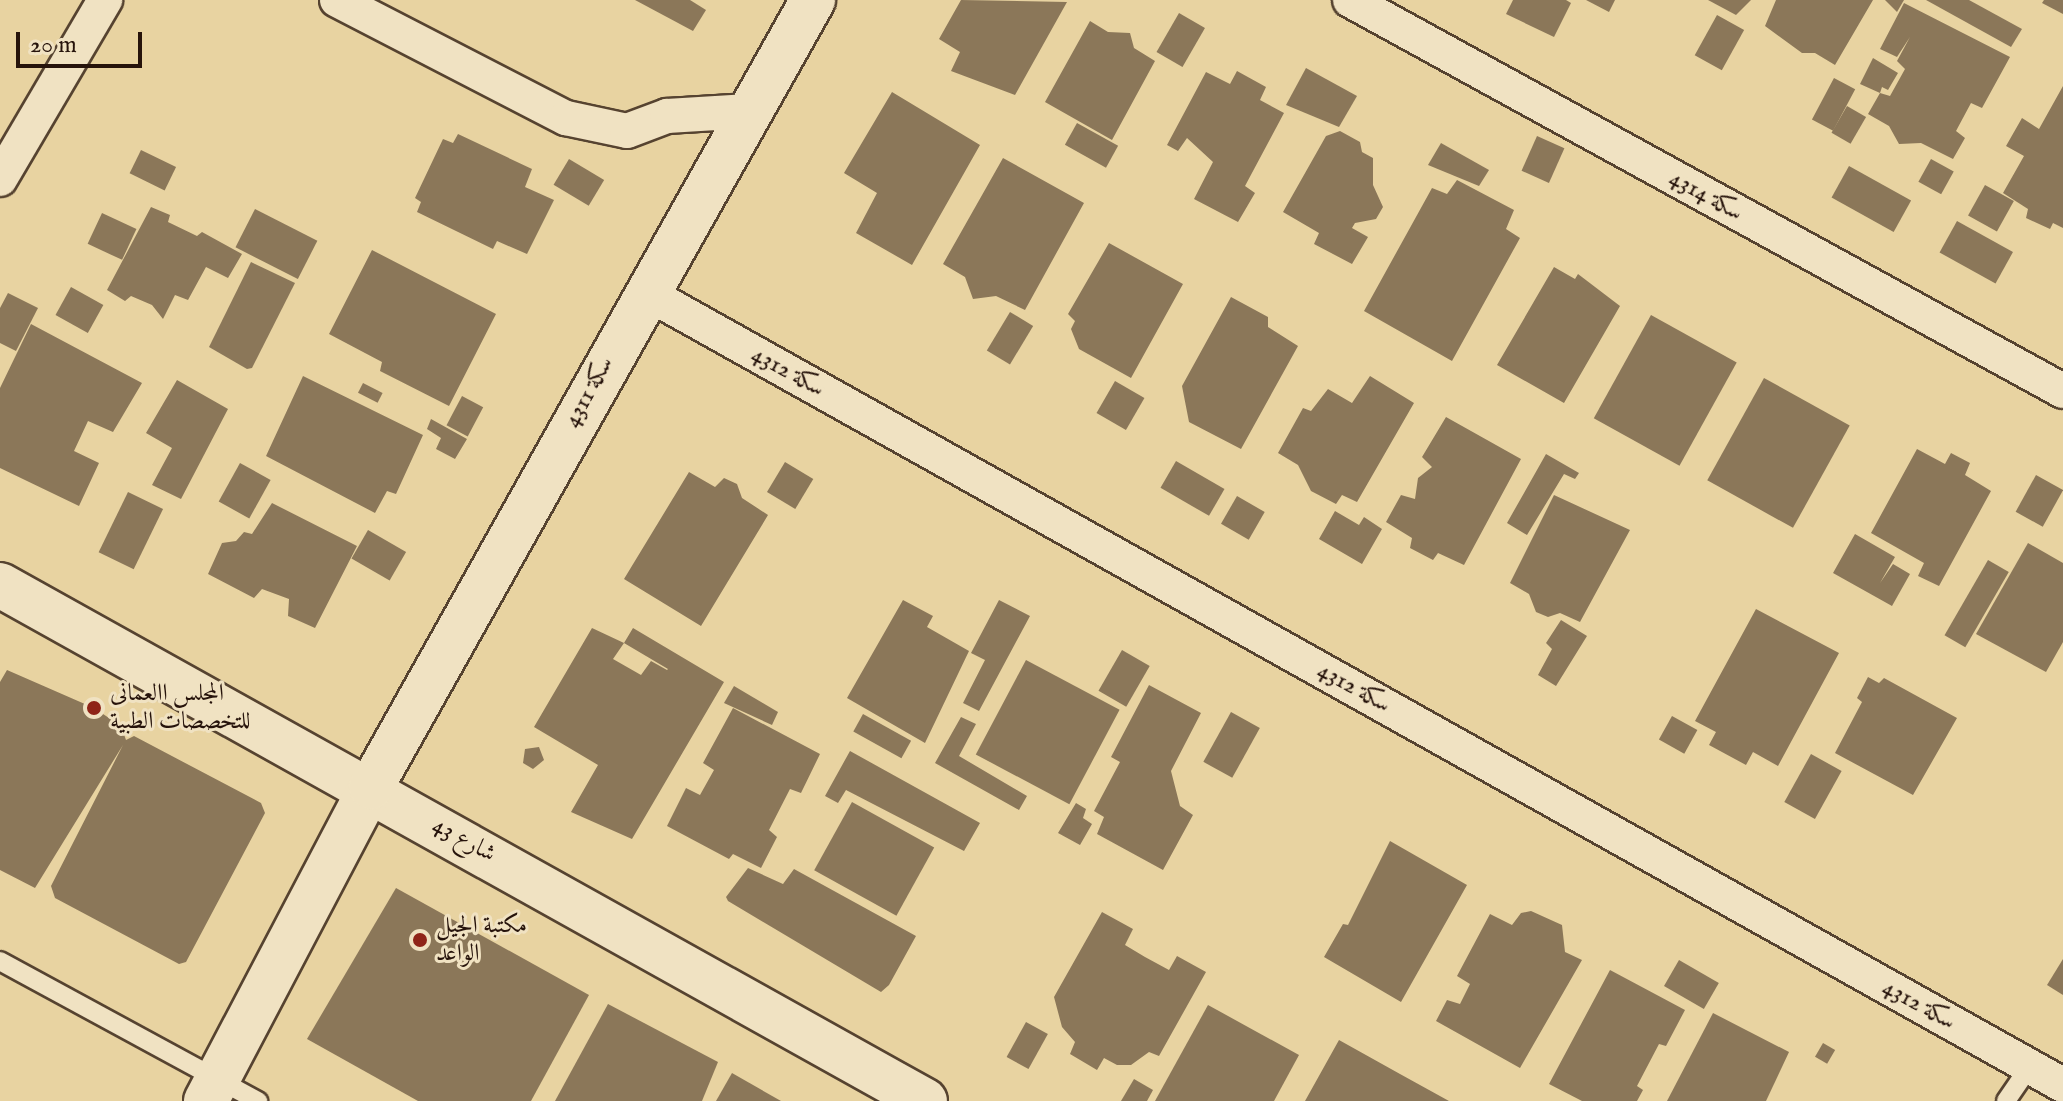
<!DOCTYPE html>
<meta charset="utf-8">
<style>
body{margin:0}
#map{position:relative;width:2063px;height:1101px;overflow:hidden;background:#e8d3a1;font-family:"IM FELL English",Amiri,serif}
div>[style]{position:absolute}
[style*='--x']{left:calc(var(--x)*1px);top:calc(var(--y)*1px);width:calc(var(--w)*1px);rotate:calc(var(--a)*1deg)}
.building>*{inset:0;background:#8b7759;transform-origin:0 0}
.roads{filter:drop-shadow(2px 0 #564330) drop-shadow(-2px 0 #564330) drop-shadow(0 2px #564330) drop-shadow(0 -2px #564330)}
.lane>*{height:18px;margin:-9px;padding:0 9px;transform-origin:9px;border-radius:9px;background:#f0e2c2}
.street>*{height:34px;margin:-17px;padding:0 17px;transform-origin:17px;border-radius:17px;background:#f0e2c2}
.secondary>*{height:44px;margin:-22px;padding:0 22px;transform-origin:22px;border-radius:22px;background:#f0e2c2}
.dots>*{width:22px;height:22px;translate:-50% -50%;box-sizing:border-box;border:4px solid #f0e2c2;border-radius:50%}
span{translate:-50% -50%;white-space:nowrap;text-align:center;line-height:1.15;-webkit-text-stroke:6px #f0e2c2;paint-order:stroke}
.street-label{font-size:24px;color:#26130b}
.poi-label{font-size:24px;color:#26130b}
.left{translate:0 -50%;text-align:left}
.scale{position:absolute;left:16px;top:32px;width:126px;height:36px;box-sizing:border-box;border:4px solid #26130b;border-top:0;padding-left:10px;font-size:24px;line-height:28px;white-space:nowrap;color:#26130b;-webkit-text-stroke:6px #f0e2c2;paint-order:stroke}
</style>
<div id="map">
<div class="building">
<div style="clip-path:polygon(635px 0,690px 0,706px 10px,693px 31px)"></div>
<div style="clip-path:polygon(961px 0,1067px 2px,1015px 95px,951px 71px,960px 52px,939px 39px)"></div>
<div style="clip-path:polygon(1513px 0,1566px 0,1571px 3px,1554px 37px,1506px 14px)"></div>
<div style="clip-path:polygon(1586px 0,1615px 0,1609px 12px)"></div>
<div style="clip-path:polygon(1708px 0,1751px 0,1736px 15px)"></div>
<div style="clip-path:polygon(1776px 0,1873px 0,1835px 65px,1815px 53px,1802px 53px,1765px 26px)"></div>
<div style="clip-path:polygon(1885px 0,1904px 0,1897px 12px)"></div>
<div style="clip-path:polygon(1926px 0,1969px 0,2022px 29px,2011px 47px)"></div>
<div style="clip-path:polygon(2044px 0,2063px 0,2063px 14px,2042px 3px)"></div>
<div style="clip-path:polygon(1904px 3px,2010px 57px,1982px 108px,1971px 103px,1956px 131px,1965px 138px,1953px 159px,1921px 143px,1899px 144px,1889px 126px,1868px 114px,1880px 93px,1890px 96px,1905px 69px,1897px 61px,1910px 37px,1897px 57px,1880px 49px)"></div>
<div style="left:1179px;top:13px;width:30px;height:45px;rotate:30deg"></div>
<div style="left:1717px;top:15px;width:31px;height:46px;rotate:29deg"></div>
<div style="clip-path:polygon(1090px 21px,1108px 32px,1130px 33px,1134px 48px,1155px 61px,1112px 140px,1045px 102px)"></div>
<div style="clip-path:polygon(1873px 58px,1898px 73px,1888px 90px,1882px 87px,1880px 93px,1860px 84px)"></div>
<div style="clip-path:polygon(1306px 68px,1357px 96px,1339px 127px,1286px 105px)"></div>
<div style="clip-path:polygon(1237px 71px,1266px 87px,1260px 100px,1284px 113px,1245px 186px,1255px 193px,1238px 222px,1194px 199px,1213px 162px,1187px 138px,1178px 151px,1167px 145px,1206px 72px,1230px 84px)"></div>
<div style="left:1834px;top:78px;width:24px;height:47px;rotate:28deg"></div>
<div style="clip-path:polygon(2063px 86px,2063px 228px,2053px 223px,2050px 229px,2026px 218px,2028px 209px,2003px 193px,2024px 156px,2006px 146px,2022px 118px,2039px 129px)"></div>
<div style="clip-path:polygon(892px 92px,980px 145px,912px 265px,856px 233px,877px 193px,844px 173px)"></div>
<div style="left:1847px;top:106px;width:22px;height:31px;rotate:30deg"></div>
<div style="left:1077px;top:123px;width:47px;height:25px;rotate:29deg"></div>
<div style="clip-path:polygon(1340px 131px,1360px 142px,1362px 152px,1373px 158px,1373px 185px,1383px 207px,1376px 219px,1355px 223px,1352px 228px,1368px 237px,1352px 264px,1314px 244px,1319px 233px,1283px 212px,1326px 136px)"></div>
<div style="clip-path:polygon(458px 134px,532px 169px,525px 187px,554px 200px,527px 254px,497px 241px,493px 249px,417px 212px,421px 202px,415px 198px,443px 139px,453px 143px)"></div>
<div style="left:1537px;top:136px;width:30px;height:38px;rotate:24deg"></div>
<div style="clip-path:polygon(1441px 143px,1489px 170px,1479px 186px,1428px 165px)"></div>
<div style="left:141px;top:150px;width:39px;height:26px;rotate:26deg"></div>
<div style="clip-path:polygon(1003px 158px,1084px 203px,1025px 310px,996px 296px,973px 299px,965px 277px,943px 264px)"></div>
<div style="left:569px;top:159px;width:41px;height:30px;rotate:31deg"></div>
<div style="left:1931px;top:159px;width:26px;height:26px;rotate:29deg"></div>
<div style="left:1849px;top:166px;width:71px;height:36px;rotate:29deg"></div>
<div style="clip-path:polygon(1457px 180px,1514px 210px,1506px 229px,1520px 238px,1452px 361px,1364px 311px,1432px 188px,1447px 194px)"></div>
<div style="left:1985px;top:185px;width:33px;height:35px;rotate:29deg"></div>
<div style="clip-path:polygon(151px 207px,170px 215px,168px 222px,197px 236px,202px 232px,242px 254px,228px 278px,206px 267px,188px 300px,175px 295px,163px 319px,152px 305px,131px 296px,125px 301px,107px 290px)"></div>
<div style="left:255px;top:209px;width:70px;height:43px;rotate:27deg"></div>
<div style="left:102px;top:213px;width:38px;height:34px;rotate:25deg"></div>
<div style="left:1957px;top:221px;width:64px;height:36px;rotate:29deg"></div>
<div style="clip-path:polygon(1109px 243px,1183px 284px,1131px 378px,1079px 349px,1071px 329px,1075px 321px,1068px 314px)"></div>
<div style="clip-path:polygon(372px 250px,496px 314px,449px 406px,380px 371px,382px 362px,329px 334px)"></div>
<div style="clip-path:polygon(251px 262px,295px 283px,252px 368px,247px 369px,209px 347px)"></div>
<div style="clip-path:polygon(1554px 267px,1575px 279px,1578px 274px,1620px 306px,1564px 403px,1497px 365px)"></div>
<div style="left:71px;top:287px;width:37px;height:32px;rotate:29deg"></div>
<div style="clip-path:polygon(8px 293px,38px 308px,16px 351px,0 343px,0 308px)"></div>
<div style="clip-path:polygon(1231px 297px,1268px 317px,1268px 327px,1298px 346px,1241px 449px,1189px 422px,1182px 386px)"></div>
<div style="left:1010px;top:312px;width:27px;height:45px;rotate:31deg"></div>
<div style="left:1651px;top:315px;width:98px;height:118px;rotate:29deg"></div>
<div style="clip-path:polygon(31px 324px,142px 383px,113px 432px,88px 421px,74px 451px,99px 463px,79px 506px,0 468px,0 388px)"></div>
<div style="clip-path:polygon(303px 376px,423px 435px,396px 494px,387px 491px,375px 513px,266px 456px)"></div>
<div style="clip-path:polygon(1370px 376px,1414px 403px,1357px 502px,1342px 495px,1336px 504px,1311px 491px,1298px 465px,1278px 453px,1303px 408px,1311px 411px,1328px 389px,1352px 403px)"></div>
<div style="left:1764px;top:378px;width:98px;height:117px;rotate:29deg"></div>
<div style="clip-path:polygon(177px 380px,228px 409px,181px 499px,152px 485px,172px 448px,146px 433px)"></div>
<div style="left:1115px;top:381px;width:34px;height:37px;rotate:30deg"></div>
<div style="left:363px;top:383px;width:22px;height:11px;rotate:27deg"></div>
<div style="left:462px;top:396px;width:24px;height:33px;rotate:28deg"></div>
<div style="clip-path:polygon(1446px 417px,1521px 459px,1464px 565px,1438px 553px,1433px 560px,1410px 548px,1412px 538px,1386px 522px,1401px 495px,1415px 499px,1418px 478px,1432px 467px,1422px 457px)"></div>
<div style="clip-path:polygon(431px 419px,467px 439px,455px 459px,436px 449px,441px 438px,427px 429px)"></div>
<div style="clip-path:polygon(1917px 449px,1945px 464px,1951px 453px,1970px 463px,1965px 475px,1991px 491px,1939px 586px,1918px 576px,1924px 563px,1871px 533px)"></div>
<div style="clip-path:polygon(1546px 454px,1579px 473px,1575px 479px,1564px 474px,1527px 535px,1507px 523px)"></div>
<div style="left:1176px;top:461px;width:56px;height:31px;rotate:30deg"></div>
<div style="left:785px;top:462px;width:33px;height:35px;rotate:31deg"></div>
<div style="left:240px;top:463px;width:35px;height:44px;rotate:29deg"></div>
<div style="clip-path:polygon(689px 472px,715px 487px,724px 478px,737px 484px,742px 498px,768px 515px,701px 626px,624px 579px)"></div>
<div style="left:2036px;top:475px;width:31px;height:42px;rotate:29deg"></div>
<div style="left:128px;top:492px;width:39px;height:67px;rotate:26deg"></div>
<div style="clip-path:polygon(1554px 495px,1630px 530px,1580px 622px,1560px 613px,1548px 617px,1536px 612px,1529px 594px,1510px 583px)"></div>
<div style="left:1237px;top:496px;width:32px;height:32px;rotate:30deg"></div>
<div style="clip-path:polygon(272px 503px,357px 546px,315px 628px,288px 616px,289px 599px,262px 589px,254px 598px,208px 574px,222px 543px,236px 541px,244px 532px,252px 534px)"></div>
<div style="clip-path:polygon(1335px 511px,1359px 525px,1364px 517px,1382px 529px,1362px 564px,1319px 539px)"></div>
<div style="left:368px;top:530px;width:44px;height:33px;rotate:30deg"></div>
<div style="clip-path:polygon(1855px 534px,1895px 557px,1880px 583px,1893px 564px,1910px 574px,1892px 606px,1833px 573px)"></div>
<div style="clip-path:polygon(2028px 543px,2063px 563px,2063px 642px,2046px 672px,1976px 634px)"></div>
<div style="left:1988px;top:560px;width:24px;height:87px;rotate:30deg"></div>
<div style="clip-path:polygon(903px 600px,933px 616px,927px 627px,969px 651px,925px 743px,847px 698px)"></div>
<div style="clip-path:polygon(999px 600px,1030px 616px,979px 711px,963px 703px,985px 660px,971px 653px)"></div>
<div style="clip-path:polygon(1756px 609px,1839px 653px,1778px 766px,1753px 752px,1746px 765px,1709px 745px,1716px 732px,1695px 721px)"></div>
<div style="clip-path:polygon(1561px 620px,1587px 636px,1556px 686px,1538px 675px,1552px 649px,1546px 643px)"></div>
<div style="clip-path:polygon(evenodd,592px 628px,624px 643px,633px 628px,724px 682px,632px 839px,571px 812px,598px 765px,534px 727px,592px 628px,624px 643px,668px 669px,667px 670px,651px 661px,641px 675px,613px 659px,624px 643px)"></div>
<div style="left:1122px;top:650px;width:32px;height:47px;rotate:30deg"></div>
<div style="left:1026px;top:660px;width:106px;height:107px;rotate:28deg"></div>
<div style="clip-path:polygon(7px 670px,94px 708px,121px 726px,126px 740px,134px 736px,261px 803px,265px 813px,186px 962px,179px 964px,55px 898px,51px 886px,123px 745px,35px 888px,0 870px,0 682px)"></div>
<div style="clip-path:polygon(1868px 677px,1879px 683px,1884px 678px,1957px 718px,1913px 795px,1835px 753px,1862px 702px,1857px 698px)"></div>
<div style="clip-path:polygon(1149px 685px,1201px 713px,1171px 771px,1180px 806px,1193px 815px,1163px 870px,1097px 834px,1104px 817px,1094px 811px,1120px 762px,1111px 757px)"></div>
<div style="clip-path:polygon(734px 686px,778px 712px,772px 725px,724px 703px)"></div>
<div style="clip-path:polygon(733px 708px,820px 754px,801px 793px,790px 789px,769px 830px,777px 837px,761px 868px,733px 854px,729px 859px,667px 826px,686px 788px,700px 795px,714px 770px,703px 763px)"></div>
<div style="left:1231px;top:712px;width:33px;height:57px;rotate:29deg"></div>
<div style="left:863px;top:714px;width:55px;height:20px;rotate:29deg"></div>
<div style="left:1672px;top:716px;width:29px;height:27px;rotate:29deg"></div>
<div style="clip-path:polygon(961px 717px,976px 724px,959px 756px,1027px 796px,1019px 810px,935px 763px)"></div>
<div style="clip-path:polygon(539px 747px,544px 760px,533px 769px,523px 763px,525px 749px)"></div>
<div style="clip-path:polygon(850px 751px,980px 823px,964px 851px,846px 790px,838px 803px,825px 796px)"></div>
<div style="left:1811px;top:754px;width:35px;height:55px;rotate:29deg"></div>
<div style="left:852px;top:802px;width:94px;height:78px;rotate:29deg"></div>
<div style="clip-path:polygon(1076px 803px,1086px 809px,1083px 818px,1092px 824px,1080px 845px,1058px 833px)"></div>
<div style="clip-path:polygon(1390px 841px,1467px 885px,1401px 1002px,1324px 957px,1343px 924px,1348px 925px)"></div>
<div style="clip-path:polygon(748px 868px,783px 884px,794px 869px,916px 936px,889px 985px,881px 992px,728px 901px,726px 897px)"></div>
<div style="clip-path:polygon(396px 888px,589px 995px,531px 1101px,418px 1101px,307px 1039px)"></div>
<div style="clip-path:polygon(1531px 911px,1562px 925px,1565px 952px,1582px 960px,1520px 1068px,1436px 1021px,1447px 1000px,1460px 1004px,1470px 984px,1457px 976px,1490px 914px,1512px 925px,1521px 913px)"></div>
<div style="clip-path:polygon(1102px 912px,1133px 929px,1125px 945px,1145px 957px,1169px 970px,1177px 956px,1206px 972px,1159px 1056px,1149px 1052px,1131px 1065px,1117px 1065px,1104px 1058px,1097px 1070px,1070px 1054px,1075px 1042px,1062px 1027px,1054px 997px)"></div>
<div style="clip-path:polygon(2063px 959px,2063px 995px,2047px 985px)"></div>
<div style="left:1679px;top:960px;width:46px;height:30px;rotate:30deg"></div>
<div style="clip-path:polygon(1610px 970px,1685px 1010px,1666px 1046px,1659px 1044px,1637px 1086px,1643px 1090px,1637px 1101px,1582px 1101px,1549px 1084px)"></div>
<div style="clip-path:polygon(608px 1004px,718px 1062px,702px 1101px,555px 1101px)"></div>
<div style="clip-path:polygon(1208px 1005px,1299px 1055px,1274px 1101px,1155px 1101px)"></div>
<div style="clip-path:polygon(1713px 1013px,1789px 1052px,1766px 1101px,1667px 1101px)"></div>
<div style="left:1026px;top:1022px;width:25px;height:40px;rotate:29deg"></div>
<div style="clip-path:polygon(1339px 1040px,1400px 1074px,1449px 1101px,1305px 1101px)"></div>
<div style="left:1823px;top:1043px;width:14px;height:16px;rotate:30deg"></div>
<div style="clip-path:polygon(732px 1073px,781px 1101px,716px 1101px)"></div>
<div style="clip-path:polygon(1134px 1079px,1153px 1090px,1147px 1101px,1121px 1101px)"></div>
</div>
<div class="roads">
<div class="lane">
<div style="--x:0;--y:961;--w:294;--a:28.5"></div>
<div style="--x:2006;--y:1101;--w:42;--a:-55.6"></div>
</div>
<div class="street">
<div style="--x:337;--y:0;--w:258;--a:27.3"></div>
<div style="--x:566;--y:118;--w:62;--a:12"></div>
<div style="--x:627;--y:131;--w:43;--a:-20.6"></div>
<div style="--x:667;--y:116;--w:82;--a:-3.5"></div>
<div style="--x:1350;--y:0;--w:813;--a:28.74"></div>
<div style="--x:0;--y:179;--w:208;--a:-59.6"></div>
<div style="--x:645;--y:292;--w:1625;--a:29.22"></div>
</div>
<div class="secondary">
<div style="--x:0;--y:585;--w:1059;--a:29.15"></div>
<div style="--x:206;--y:1101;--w:355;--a:-62.3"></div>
<div style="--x:371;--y:787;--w:903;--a:-60.68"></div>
</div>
</div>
<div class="dots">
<div style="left:94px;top:708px;background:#8f2418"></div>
<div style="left:420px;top:940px;background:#8f2418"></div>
</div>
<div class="street-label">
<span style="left:1706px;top:196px;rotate:29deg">سكة 4314</span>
<span style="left:788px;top:372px;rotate:29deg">سكة 4312</span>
<span style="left:589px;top:392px;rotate:-61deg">سكة 4311</span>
<span style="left:1354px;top:688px;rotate:29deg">سكة 4312</span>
<span style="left:464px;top:840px;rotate:29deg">شارع 43</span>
<span style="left:1919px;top:1005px;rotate:29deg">سكة 4312</span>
</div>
<div class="poi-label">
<span class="left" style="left:110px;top:708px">المجلس االعمانى<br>للتخصصات الطبية</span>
<span class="left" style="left:436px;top:940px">مكتبة الجيل<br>الواعد</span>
</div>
<div class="scale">20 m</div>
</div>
